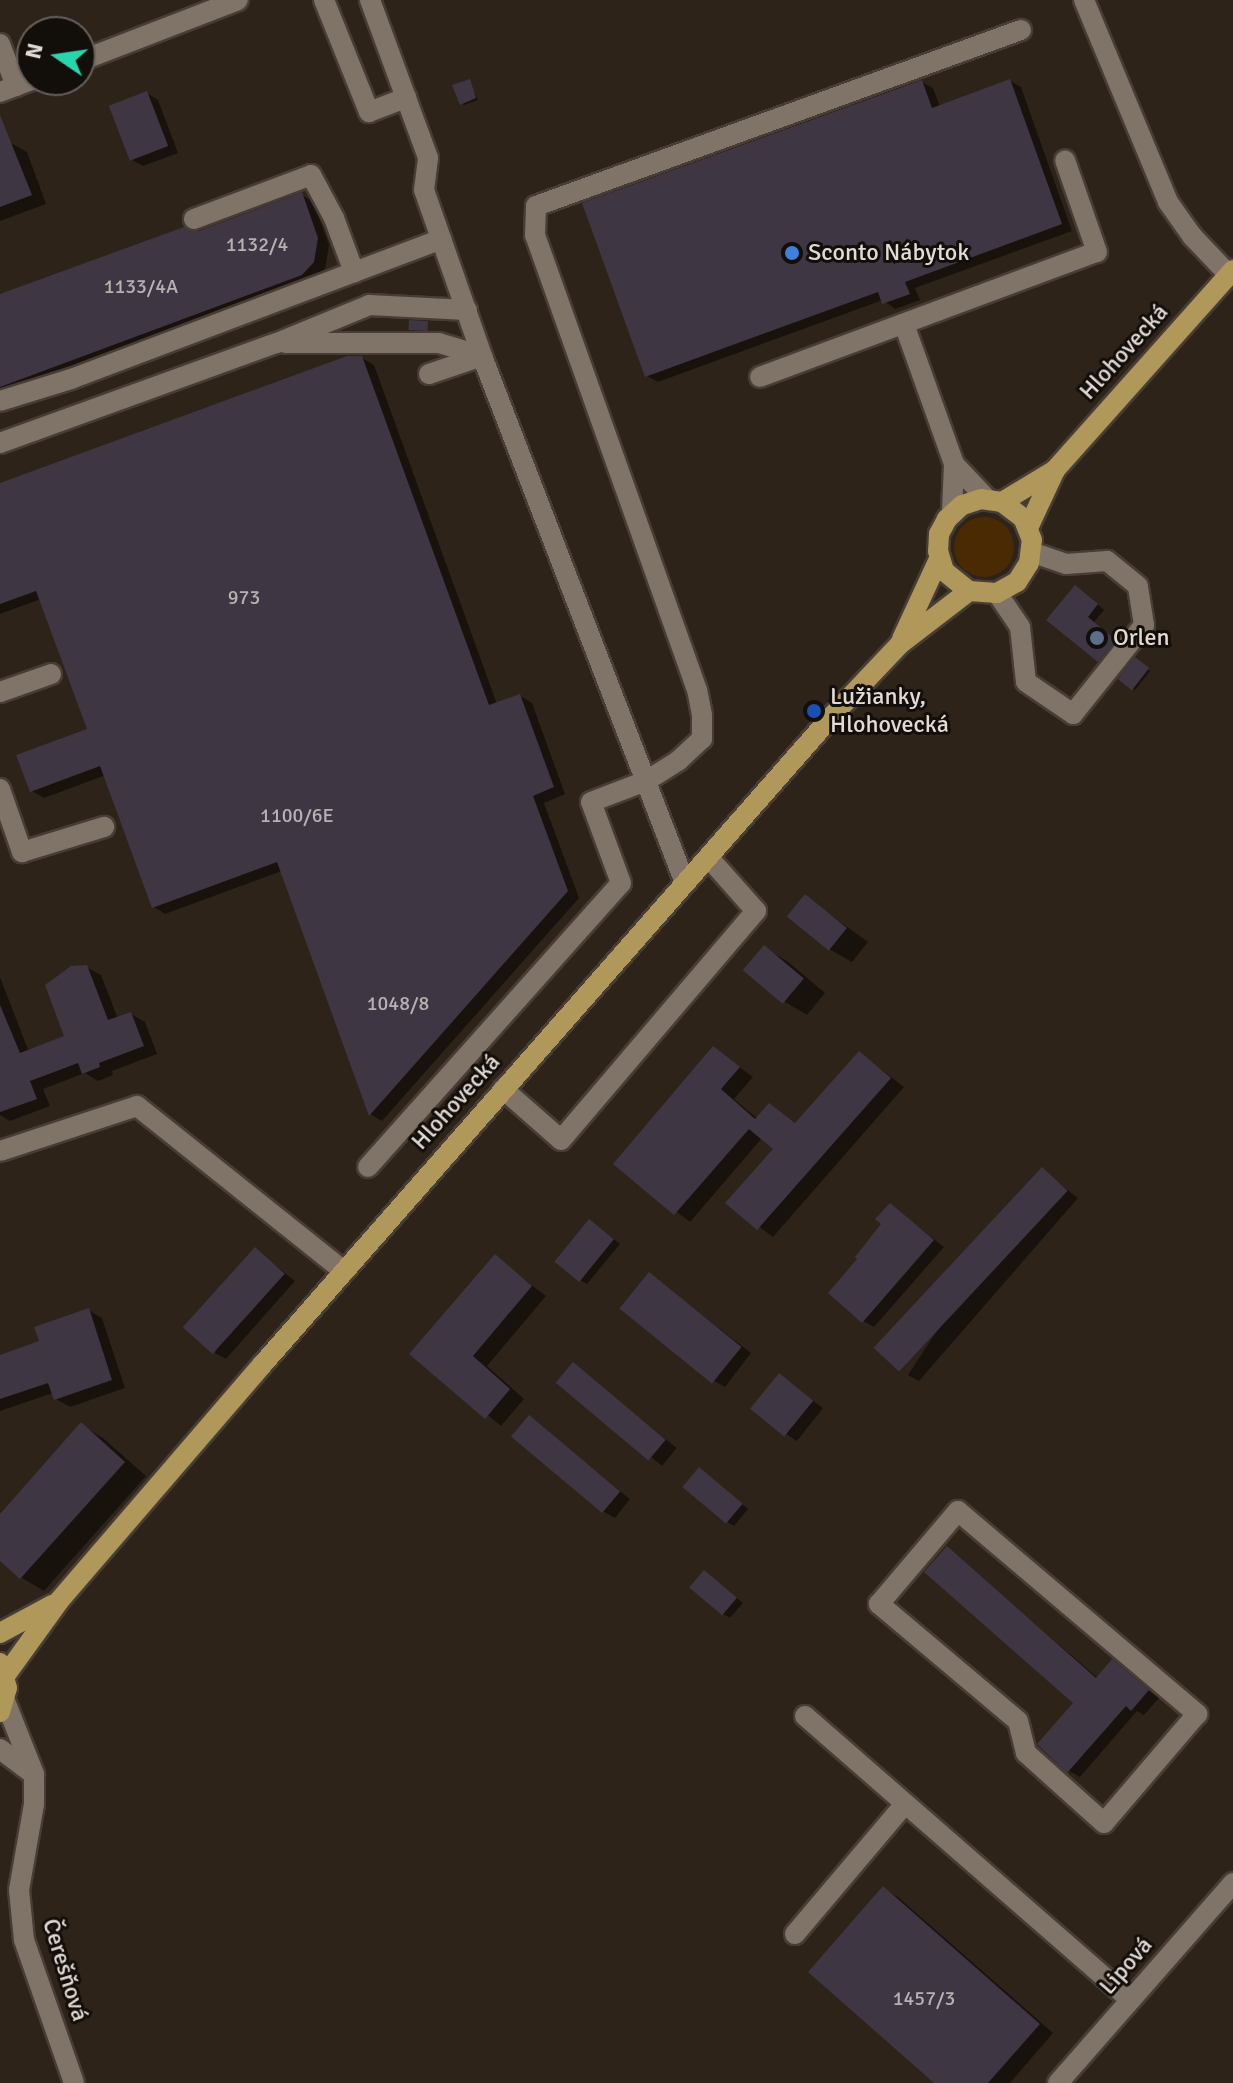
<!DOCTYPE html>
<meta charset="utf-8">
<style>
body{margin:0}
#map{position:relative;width:1233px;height:2083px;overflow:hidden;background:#2e2319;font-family:Signika,sans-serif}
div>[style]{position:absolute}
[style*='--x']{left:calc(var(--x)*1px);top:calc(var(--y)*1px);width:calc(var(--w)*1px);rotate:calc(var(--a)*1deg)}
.green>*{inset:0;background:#4a2a03}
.round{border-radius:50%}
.shadow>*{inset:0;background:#0007;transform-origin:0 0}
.building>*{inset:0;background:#3f3643;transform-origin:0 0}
.roads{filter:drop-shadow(2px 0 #473d36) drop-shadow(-2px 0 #473d36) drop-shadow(0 2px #473d36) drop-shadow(0 -2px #473d36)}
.minor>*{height:20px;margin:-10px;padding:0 10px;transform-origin:10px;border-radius:10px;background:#807367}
.major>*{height:20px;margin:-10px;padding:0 10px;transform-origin:10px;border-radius:10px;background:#b0975a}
.dots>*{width:22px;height:22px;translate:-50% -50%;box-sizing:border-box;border:4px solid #120e09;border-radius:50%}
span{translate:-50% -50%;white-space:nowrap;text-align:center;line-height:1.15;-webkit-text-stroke:6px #120e09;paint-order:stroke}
.number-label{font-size:20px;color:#b9b1b0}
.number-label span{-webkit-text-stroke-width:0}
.poi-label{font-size:24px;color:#e2dad4}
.left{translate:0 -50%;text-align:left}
.street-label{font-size:24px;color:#e2dad4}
.north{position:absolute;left:16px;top:16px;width:80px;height:80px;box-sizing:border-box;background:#120e09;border:2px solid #65605a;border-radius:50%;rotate:283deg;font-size:22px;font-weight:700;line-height:32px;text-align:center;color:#e2dad4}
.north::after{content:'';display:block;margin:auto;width:28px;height:36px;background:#28d5ad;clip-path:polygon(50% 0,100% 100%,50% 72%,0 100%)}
</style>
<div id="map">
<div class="green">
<div class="round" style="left:954px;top:517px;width:60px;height:60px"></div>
</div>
<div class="shadow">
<div style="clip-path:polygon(469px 81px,478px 100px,464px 105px,461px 103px)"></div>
<div style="clip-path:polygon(1010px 81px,1021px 87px,1072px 231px,915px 288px,920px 300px,895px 309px,883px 300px,658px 382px,647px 376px,922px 82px,933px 88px,940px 107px)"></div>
<div style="clip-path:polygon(147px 93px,158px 100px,178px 153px,143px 166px,132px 160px)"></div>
<div style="clip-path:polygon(11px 143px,27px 152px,46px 204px,0 221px,0 147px)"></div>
<div style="clip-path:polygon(301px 195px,313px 201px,329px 245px,325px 269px,314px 281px,0 399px,0 294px,199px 233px)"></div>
<div style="clip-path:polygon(362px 358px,374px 365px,497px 704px,520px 696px,532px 703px,565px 794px,544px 803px,579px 898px,382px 1121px,370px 1114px,282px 871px,165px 914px,154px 907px,106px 775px,44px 798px,32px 791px,89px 731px,41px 599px,0 614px,0 485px)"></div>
<div style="clip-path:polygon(1083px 592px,1104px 610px,1094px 622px,1122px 645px,1106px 665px,1049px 620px)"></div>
<div style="clip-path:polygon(1139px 661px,1150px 671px,1135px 690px,1132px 688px)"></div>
<div style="clip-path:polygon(806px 897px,868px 942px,852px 962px,829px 949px)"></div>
<div style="clip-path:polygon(764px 948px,787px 961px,825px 993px,807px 1015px,785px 1002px)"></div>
<div style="clip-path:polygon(86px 967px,101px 975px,118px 1019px,131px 1014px,145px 1022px,157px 1054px,112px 1071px,113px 1075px,98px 1081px,85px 1073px,43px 1089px,50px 1106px,10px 1121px,0 1115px,0 977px,29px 1052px,66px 1037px)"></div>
<div style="clip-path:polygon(713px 1048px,753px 1077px,734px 1099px,758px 1119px,770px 1106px,797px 1124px,860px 1053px,904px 1087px,773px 1237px,727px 1203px,776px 1149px,762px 1138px,690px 1222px,616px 1164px)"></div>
<div style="clip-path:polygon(1042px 1170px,1078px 1198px,919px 1381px,908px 1375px)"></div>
<div style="clip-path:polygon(890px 1205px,944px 1247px,874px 1327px,863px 1321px,860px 1259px,884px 1223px)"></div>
<div style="clip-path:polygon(597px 1226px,620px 1244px,587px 1284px,580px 1280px)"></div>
<div style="clip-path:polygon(256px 1250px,295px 1281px,226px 1359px,215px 1353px)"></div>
<div style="clip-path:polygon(495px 1257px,546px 1296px,487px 1366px,524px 1399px,501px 1426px,412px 1354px)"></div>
<div style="clip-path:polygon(649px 1274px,751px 1353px,725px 1387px,714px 1381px)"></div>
<div style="clip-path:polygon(88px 1310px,102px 1318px,125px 1388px,70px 1407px,56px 1399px,53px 1393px,0 1411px,0 1357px,41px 1342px)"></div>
<div style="left:574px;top:1365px;width:132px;height:23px;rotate:39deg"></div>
<div style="clip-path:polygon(779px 1376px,823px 1408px,797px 1441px,786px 1434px)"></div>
<div style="clip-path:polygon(530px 1418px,630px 1499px,615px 1518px,604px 1512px)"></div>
<div style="clip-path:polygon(81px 1425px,103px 1438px,146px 1476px,44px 1591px,22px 1578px,0 1558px,0 1517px)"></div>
<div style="clip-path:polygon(706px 1474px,748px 1509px,734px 1526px,727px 1522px)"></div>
<div style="clip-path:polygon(947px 1549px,1098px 1678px,1113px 1662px,1159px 1698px,1144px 1715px,1137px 1711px,1080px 1777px,1069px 1771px,1076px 1703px)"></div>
<div style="clip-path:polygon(711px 1577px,743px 1603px,730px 1618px,723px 1614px)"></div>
<div style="clip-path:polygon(884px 1889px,899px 1898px,1053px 2033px,1010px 2083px,938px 2083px)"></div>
</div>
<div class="building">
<div style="clip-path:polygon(470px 79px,476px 98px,460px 105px,452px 85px)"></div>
<div style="clip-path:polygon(1010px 79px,1062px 224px,905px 282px,910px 294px,882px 304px,878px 292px,645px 377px,582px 203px,922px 80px,932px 108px)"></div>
<div style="left:147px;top:91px;width:59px;height:41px;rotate:69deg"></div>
<div style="clip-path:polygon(0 115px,32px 195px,0 207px)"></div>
<div style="clip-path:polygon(302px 192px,318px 238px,314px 262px,302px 275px,0 387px,0 294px,184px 227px,199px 231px)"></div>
<div style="left:409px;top:320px;width:19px;height:10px;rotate:3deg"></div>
<div style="clip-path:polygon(347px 356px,362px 356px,489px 705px,520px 694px,554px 787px,533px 796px,568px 891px,369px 1116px,277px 862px,152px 908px,100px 766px,30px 792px,16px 755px,87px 729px,36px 591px,0 604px,0 483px)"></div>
<div style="clip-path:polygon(1075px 585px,1098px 604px,1088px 617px,1116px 640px,1098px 662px,1046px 620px)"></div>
<div style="left:1135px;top:657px;width:18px;height:28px;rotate:38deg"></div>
<div style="left:805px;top:894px;width:54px;height:29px;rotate:39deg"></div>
<div style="left:764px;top:945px;width:52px;height:33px;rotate:40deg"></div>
<div style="clip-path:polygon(87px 965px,108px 1020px,131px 1012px,144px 1046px,99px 1063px,100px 1067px,82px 1074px,78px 1063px,30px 1081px,37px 1099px,0 1112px,0 1005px,20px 1053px,64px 1036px,45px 985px,71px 966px)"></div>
<div style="clip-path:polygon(713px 1046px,740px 1067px,721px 1089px,755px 1119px,769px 1103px,795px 1123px,859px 1051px,891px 1078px,757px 1230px,725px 1203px,773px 1149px,749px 1129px,674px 1215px,613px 1164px)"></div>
<div style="left:1042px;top:1167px;width:35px;height:247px;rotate:43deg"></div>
<div style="clip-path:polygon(890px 1203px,934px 1240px,862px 1323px,828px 1293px,857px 1259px,855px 1257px,881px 1224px,875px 1219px)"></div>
<div style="left:589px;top:1219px;width:32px;height:55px;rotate:39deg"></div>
<div style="left:255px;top:1247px;width:40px;height:108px;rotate:42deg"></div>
<div style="clip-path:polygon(495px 1254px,532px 1286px,473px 1356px,510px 1389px,485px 1419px,409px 1354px)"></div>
<div style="left:649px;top:1272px;width:119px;height:47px;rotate:39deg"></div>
<div style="clip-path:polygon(89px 1308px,112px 1380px,54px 1400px,48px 1383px,0 1399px,0 1355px,39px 1341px,34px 1327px)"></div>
<div style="left:573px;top:1362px;width:121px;height:27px;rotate:40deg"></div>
<div style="left:779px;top:1373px;width:44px;height:46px;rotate:39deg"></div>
<div style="left:529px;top:1415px;width:119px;height:28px;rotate:40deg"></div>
<div style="clip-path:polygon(81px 1422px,125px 1462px,20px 1579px,0 1561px,0 1514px)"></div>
<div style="left:699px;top:1467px;width:57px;height:26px;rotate:40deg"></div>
<div style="clip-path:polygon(947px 1546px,1096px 1678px,1112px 1659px,1149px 1690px,1131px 1711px,1126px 1706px,1067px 1773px,1037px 1744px,1073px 1703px,924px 1572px)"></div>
<div style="left:704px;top:1570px;width:43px;height:23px;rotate:40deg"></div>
<div style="clip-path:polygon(883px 1886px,1040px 2024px,988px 2083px,934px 2083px,808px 1972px)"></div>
</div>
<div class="roads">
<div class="minor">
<div style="--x:324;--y:0;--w:121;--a:68.1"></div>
<div style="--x:369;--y:112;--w:40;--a:-21"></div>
<div style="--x:370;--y:0;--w:168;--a:69.8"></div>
<div style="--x:428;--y:158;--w:32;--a:97"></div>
<div style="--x:424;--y:190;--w:176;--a:70.7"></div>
<div style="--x:482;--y:356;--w:565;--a:68.93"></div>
<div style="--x:1084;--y:0;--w:219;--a:67.4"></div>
<div style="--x:1168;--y:202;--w:42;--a:54.8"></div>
<div style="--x:1192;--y:236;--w:54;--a:46.5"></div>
<div style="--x:0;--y:44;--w:45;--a:69.1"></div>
<div style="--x:80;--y:61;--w:169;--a:-21.1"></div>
<div style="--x:0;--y:92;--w:34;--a:-21"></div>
<div style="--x:194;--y:219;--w:125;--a:-20.6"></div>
<div style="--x:311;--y:175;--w:49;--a:61.9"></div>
<div style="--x:334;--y:218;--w:58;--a:69.7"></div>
<div style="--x:904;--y:324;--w:149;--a:70.3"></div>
<div style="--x:954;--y:464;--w:48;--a:92.4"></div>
<div style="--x:285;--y:343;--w:154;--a:0"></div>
<div style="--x:439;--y:343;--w:45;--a:16.8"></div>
<div style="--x:429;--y:374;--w:56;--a:-18.8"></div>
<div style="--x:760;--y:377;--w:359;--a:-20.4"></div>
<div style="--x:1097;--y:252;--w:97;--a:-109.2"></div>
<div style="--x:0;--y:401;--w:74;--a:-17.2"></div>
<div style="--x:71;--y:379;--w:396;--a:-20.7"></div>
<div style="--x:0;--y:443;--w:294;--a:-19.9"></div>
<div style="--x:277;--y:343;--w:100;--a:-22.4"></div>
<div style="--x:369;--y:305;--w:98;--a:2.9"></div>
<div style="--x:954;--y:464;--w:48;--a:46.7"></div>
<div style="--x:997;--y:593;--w:41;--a:55.9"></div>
<div style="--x:1020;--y:627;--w:55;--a:83.8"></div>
<div style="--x:1026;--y:682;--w:57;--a:34.2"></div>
<div style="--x:1073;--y:714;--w:114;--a:-51.4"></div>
<div style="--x:1144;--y:625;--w:39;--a:-99"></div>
<div style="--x:1138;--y:586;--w:40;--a:-141"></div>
<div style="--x:1107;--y:561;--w:41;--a:175.8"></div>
<div style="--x:1066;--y:564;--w:36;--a:-161"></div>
<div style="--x:0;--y:692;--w:54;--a:-19.4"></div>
<div style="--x:0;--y:789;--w:67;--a:70.8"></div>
<div style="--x:22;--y:852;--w:86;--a:-17"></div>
<div style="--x:503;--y:1089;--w:77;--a:41.3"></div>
<div style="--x:561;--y:1140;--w:301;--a:-49.6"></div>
<div style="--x:756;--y:911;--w:72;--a:-131.6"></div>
<div style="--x:0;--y:1151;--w:144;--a:-18.2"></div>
<div style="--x:137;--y:1106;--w:265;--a:38.6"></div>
<div style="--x:368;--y:1167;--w:380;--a:-48.3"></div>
<div style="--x:621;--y:883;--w:86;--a:-110.3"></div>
<div style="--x:591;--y:802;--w:59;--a:-20.9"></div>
<div style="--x:646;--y:781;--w:38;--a:-32"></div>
<div style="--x:678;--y:761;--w:33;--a:-43"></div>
<div style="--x:702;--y:739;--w:24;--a:-90"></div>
<div style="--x:702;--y:715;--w:25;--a:-101"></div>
<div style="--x:697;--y:690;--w:483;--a:-109.6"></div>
<div style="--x:535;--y:235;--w:29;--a:-88"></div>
<div style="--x:536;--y:206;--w:516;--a:-19.95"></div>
<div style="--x:958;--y:1511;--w:314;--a:40.3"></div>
<div style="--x:1197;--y:1714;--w:143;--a:130.5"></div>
<div style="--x:1104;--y:1823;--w:105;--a:-138.1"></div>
<div style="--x:1026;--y:1753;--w:33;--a:-104"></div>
<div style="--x:1018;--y:1721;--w:182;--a:-139.9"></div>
<div style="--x:879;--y:1604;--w:122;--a:-49.7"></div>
<div style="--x:5;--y:1701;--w:79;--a:68.3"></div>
<div style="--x:34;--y:1774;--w:30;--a:90"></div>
<div style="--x:34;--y:1804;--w:87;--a:99.9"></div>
<div style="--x:19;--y:1890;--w:50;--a:84.3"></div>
<div style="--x:24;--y:1940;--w:151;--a:70.7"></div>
<div style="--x:805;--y:1716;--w:432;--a:41.1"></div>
<div style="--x:0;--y:1749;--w:40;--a:37"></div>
<div style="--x:795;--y:1934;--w:170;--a:-49.8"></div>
<div style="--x:1058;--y:2083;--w:266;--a:-48.8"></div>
</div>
<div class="major">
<div style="--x:1002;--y:502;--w:62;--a:-31.1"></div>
<div style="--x:1028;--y:528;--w:64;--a:-65"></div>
<div style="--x:1055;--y:470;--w:268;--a:-48.3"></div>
<div style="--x:902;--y:639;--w:88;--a:-65.2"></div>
<div style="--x:0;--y:1633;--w:59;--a:-28.3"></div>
<div style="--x:5;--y:1676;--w:92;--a:-54.2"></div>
<div style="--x:59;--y:1601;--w:311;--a:-49.3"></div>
<div style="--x:262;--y:1365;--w:862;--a:-48.71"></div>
<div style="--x:831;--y:717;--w:100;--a:-46.6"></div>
<div style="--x:900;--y:644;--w:87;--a:-37.5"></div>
<div style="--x:969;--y:591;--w:28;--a:4"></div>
<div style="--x:997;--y:593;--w:23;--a:-29"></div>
<div style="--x:1017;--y:582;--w:22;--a:-58"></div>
<div style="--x:1029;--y:563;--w:23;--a:-83"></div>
<div style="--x:1032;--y:540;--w:24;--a:-112"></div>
<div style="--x:1023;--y:518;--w:26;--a:-143"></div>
<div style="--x:1002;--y:502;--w:21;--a:-172"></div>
<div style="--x:981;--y:499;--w:20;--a:162"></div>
<div style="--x:962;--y:505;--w:21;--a:137"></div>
<div style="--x:947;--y:519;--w:17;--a:118"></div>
<div style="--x:939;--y:534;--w:17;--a:93"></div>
<div style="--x:938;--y:551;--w:21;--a:73"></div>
<div style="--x:944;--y:571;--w:32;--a:39"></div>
<div style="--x:0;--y:1712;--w:25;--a:-74"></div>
<div style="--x:7;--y:1688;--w:26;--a:-106"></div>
</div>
</div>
<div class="dots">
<div style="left:792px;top:253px;background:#3f7fe0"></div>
<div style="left:1097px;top:638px;background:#5c6f8a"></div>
<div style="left:814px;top:711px;background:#1a4fb4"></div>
</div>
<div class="number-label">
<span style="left:257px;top:244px">1132/4</span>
<span style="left:141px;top:286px">1133/4A</span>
<span style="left:244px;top:597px">973</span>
<span style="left:297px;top:815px">1100/6E</span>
<span style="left:398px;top:1003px">1048/8</span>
<span style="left:924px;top:1998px">1457/3</span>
</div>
<div class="poi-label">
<span class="left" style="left:808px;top:253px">Sconto Nábytok</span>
<span class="left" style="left:1113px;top:638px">Orlen</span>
<span class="left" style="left:830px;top:711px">Lužianky,<br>Hlohovecká</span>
</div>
<div class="street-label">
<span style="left:1124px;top:352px;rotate:-48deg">Hlohovecká</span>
<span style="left:456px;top:1102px;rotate:-48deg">Hlohovecká</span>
<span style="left:1126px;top:1966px;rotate:-49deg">Lipová</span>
<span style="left:65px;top:1970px;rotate:73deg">Čerešňová</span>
</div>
<div class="north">N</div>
</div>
